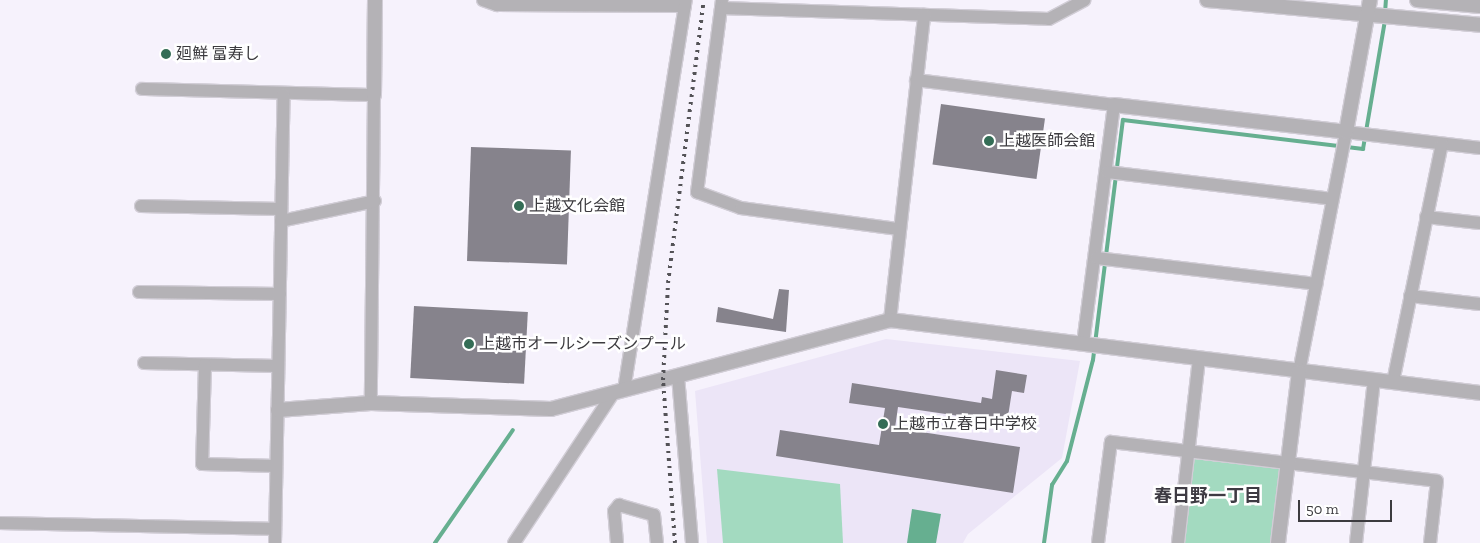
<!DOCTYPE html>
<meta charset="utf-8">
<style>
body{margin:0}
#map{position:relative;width:1480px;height:543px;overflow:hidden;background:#f6f2fc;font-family:"Zilla Slab","Noto Sans JP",serif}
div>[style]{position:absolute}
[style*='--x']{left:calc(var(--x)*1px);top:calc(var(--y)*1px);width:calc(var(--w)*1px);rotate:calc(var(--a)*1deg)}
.built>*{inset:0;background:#ece5f7}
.green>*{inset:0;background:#a3dac0}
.water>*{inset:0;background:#66af90}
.stream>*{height:4px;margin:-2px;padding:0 2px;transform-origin:2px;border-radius:2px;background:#66af90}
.building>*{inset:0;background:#86838c;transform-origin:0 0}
.roads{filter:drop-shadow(1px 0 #d1cdd6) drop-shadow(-1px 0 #d1cdd6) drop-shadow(0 1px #d1cdd6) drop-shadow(0 -1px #d1cdd6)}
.minor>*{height:12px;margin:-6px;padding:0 6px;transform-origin:6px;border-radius:6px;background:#b4b2b6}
.tertiary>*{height:14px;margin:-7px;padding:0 7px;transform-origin:7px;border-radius:7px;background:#b4b2b6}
.rail>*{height:4px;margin-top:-2px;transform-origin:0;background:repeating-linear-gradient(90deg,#545357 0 2.5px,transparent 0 7.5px)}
.dots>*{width:14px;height:14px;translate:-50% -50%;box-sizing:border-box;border:2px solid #fff;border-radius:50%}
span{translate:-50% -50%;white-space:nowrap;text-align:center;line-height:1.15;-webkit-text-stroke:5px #fff;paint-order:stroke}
.poi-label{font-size:16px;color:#3c3b3f}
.left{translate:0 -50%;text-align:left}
.neighbourhood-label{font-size:18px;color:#3e3b43;font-weight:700}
.scale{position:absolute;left:1298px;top:500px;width:94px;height:22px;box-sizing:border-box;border:2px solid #3c3b3f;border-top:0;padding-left:6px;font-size:15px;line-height:18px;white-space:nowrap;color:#3c3b3f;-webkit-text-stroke:4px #fff;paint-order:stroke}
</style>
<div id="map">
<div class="built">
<div style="clip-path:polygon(886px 339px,1080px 361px,1062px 458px,968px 534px,963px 543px,707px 543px,695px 391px)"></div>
</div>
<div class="green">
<div style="clip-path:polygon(1194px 459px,1282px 469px,1273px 543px,1183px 543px)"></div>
<div style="clip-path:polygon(717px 469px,840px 484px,843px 543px,723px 543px)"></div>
</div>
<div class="water">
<div style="clip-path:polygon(912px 509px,941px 514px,936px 543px,907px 543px)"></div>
</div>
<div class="stream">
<div style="--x:1385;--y:13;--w:13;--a:-86"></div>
<div style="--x:435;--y:543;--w:137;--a:-55.4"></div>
<div style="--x:1044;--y:543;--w:59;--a:-82.1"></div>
<div style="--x:1052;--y:485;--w:28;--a:-58"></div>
<div style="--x:1067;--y:461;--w:104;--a:-75.6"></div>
<div style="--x:1093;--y:360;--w:242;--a:-82.9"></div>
<div style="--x:1123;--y:120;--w:242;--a:6.9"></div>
<div style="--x:1363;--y:149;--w:131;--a:-80.3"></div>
</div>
<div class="building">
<div style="left:941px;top:104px;width:105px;height:61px;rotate:8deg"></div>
<div style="left:471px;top:147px;width:100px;height:114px;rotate:2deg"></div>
<div style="clip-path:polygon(779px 289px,789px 290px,786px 332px,716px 322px,718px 307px,773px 319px)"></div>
<div style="left:414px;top:306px;width:114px;height:72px;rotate:3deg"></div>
<div style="clip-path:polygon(996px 370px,1027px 375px,1024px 393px,1012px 391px,1007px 423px,898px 407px,895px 428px,1020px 447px,1013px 493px,776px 456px,780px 430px,879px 445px,885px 408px,849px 403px,852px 383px,981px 403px,982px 397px,992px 399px)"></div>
</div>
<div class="roads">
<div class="minor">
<div style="--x:483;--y:0;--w:15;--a:20"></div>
<div style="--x:497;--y:5;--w:188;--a:0.3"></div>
<div style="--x:722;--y:0;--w:194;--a:97.4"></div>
<div style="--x:697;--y:192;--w:47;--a:20"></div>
<div style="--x:741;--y:208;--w:159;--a:7.6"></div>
<div style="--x:721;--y:8;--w:328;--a:1.9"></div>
<div style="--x:1049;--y:19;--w:40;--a:-28"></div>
<div style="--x:916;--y:80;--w:200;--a:7.2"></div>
<div style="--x:1114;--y:105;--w:240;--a:97.4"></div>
<div style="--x:142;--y:89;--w:232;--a:1.5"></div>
<div style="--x:374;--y:95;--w:308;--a:90.6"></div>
<div style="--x:1107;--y:172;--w:227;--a:6.8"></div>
<div style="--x:141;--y:206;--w:140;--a:1.2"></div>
<div style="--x:1426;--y:217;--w:54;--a:6.3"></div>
<div style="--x:281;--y:221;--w:96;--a:-12"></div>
<div style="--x:1096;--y:258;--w:222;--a:6.7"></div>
<div style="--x:139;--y:292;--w:141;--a:0.8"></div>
<div style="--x:1410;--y:296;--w:70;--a:6.5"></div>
<div style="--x:890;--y:320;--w:307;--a:-83.6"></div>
<div style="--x:144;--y:363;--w:134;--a:1.3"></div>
<div style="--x:205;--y:365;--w:99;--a:91.7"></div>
<div style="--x:202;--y:464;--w:74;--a:1.5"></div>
<div style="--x:1299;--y:372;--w:245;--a:-78.9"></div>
<div style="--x:1346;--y:132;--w:135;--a:6.8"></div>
<div style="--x:678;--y:376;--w:168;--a:85.2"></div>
<div style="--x:1393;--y:382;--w:243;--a:-78.4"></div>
<div style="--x:624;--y:390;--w:395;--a:-81"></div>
<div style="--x:0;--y:523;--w:275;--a:1.2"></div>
<div style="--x:275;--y:543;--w:449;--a:-88.9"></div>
<div style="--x:514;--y:543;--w:178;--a:-56.5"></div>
<div style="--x:617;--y:543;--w:32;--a:-95"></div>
<div style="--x:614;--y:511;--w:8;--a:-50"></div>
<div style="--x:619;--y:505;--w:36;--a:16"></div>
<div style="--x:654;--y:515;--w:28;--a:84"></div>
<div style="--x:1098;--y:543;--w:102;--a:-82.7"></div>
<div style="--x:1111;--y:442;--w:328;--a:6.8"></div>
<div style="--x:1437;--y:481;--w:62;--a:96.4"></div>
<div style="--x:1178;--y:543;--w:185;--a:-83.5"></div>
<div style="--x:1356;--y:543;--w:163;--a:-83.7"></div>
</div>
<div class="tertiary">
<div style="--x:1207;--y:0;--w:274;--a:5.2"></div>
<div style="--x:1417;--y:0;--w:63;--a:5.4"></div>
<div style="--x:374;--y:95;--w:95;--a:-89.4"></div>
<div style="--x:1114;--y:105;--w:234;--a:6.6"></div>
<div style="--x:1346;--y:132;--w:134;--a:-79.7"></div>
<div style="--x:278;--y:410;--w:93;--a:-4.3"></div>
<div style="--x:371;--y:403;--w:180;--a:1.9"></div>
<div style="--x:551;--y:409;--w:350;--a:-14.7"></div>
<div style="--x:890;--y:320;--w:594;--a:7.05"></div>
<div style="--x:1278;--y:543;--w:172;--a:-83"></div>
</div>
</div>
<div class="rail">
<div style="--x:675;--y:543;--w:163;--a:-94.2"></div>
<div style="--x:663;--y:380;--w:97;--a:-87"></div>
<div style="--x:668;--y:283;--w:285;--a:-82.8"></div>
</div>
<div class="dots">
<div style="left:166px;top:54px;background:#346d56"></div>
<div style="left:989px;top:141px;background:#346d56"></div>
<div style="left:519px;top:206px;background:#346d56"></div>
<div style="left:469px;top:344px;background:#346d56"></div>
<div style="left:883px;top:424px;background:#346d56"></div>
</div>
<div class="poi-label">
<span class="left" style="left:176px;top:54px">廻鮮 富寿し</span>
<span class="left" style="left:999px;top:141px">上越医師会館</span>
<span class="left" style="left:529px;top:206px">上越文化会館</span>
<span class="left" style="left:479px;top:344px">上越市オールシーズンプール</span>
<span class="left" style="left:893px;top:424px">上越市立春日中学校</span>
</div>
<div class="neighbourhood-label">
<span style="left:1208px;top:496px">春日野一丁目</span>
</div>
<div class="scale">50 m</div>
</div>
